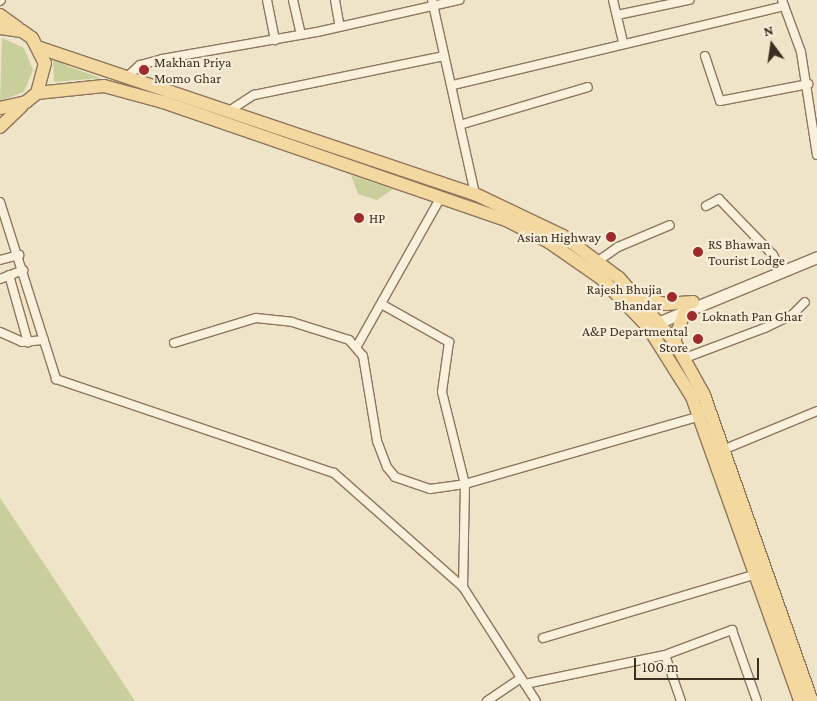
<!DOCTYPE html>
<style>
body{margin:0}
#map{position:relative;width:817px;height:701px;overflow:hidden;background:#f0e4c8;font-family:"Crimson Pro",serif}
div>[style]{position:absolute}
[style*='--x']{left:calc(var(--x)*1px);top:calc(var(--y)*1px);width:calc(var(--w)*1px);rotate:calc(var(--a)*1deg)}
.green>*{inset:0;background:#c9cf9b}
.roads{filter:drop-shadow(1px 0 #8d765c) drop-shadow(-1px 0 #8d765c) drop-shadow(0 1px #8d765c) drop-shadow(0 -1px #8d765c)}
.minor>*{height:8px;margin:-4px;padding:0 4px;transform-origin:4px;border-radius:4px;background:#faf1dc}
.secondary>*{height:11px;margin:-5.5px;padding:0 5.5px;transform-origin:5.5px;border-radius:5.5px;background:#faf1dc}
.primary>*{height:12px;margin:-6px;padding:0 6px;transform-origin:6px;border-radius:6px;background:#f3d9a0}
.dots>*{width:14px;height:14px;translate:-50% -50%;box-sizing:border-box;border:2px solid #f7eed8;border-radius:50%}
span{translate:-50% -50%;white-space:nowrap;text-align:center;line-height:1.15;-webkit-text-stroke:4.5px #f7eed8;paint-order:stroke}
.poi-label{font-size:14px;color:#3d2e20}
.left{translate:0 -50%;text-align:left}
.right{translate:-100% -50%;text-align:right}
.north{position:absolute;left:747px;top:20px;width:50px;height:50px;-webkit-text-stroke:4px #f7eed8;paint-order:stroke;rotate:346deg;font-size:14px;font-weight:700;line-height:20px;text-align:center;color:#3d2e20}
.north::after{content:'';display:block;margin:auto;width:18px;height:22px;background:#3d2e20;clip-path:polygon(50% 0,100% 100%,50% 72%,0 100%)}
.scale{position:absolute;left:634px;top:658px;width:125px;height:22px;box-sizing:border-box;border:2px solid #3d2e20;border-top:0;padding-left:6px;font-size:15px;line-height:18px;white-space:nowrap;color:#3d2e20;-webkit-text-stroke:4px #f7eed8;paint-order:stroke}
</style>
<div id="map">
<div class="green">
<div style="clip-path:polygon(2px 38px,24px 48px,33px 70px,24px 92px,0 101px)"></div>
<div style="clip-path:polygon(53px 59px,73px 68px,101px 78px,54px 82px)"></div>
<div style="clip-path:polygon(351px 175px,393px 189px,377px 200px,358px 194px)"></div>
<div style="clip-path:polygon(0 498px,45px 565px,135px 701px,0 701px)"></div>
</div>
<div class="roads">
<div class="minor">
<div style="--x:267;--y:0;--w:41;--a:78.7"></div>
<div style="--x:293;--y:0;--w:35;--a:77"></div>
<div style="--x:335;--y:0;--w:27;--a:80"></div>
<div style="--x:432;--y:0;--w:199;--a:77.5"></div>
<div style="--x:613;--y:0;--w:43;--a:76.6"></div>
<div style="--x:782;--y:0;--w:55;--a:69.9"></div>
<div style="--x:801;--y:52;--w:104;--a:81.2"></div>
<div style="--x:0;--y:1;--w:1;--a:-45"></div>
<div style="--x:617;--y:15;--w:74;--a:-11.8"></div>
<div style="--x:705;--y:56;--w:47;--a:71.6"></div>
<div style="--x:720;--y:101;--w:90;--a:-10.9"></div>
<div style="--x:126;--y:78;--w:19;--a:-43"></div>
<div style="--x:140;--y:65;--w:23;--a:-15"></div>
<div style="--x:162;--y:59;--w:157;--a:-9.9"></div>
<div style="--x:317;--y:32;--w:146;--a:-12.7"></div>
<div style="--x:453;--y:85;--w:340;--a:-13.4"></div>
<div style="--x:229;--y:111;--w:30;--a:-33"></div>
<div style="--x:254;--y:95;--w:194;--a:-11.6"></div>
<div style="--x:463;--y:124;--w:130;--a:-16.5"></div>
<div style="--x:0;--y:202;--w:186;--a:72.4"></div>
<div style="--x:56;--y:379;--w:293;--a:18.7"></div>
<div style="--x:334;--y:473;--w:172;--a:41.5"></div>
<div style="--x:463;--y:587;--w:135;--a:57.4"></div>
<div style="--x:706;--y:206;--w:15;--a:-28"></div>
<div style="--x:719;--y:199;--w:78;--a:46"></div>
<div style="--x:773;--y:255;--w:18;--a:63"></div>
<div style="--x:0;--y:260;--w:20;--a:-15"></div>
<div style="--x:598;--y:261;--w:24;--a:-35"></div>
<div style="--x:618;--y:247;--w:56;--a:-22.9"></div>
<div style="--x:9;--y:275;--w:70;--a:74.2"></div>
<div style="--x:0;--y:279;--w:25;--a:-21"></div>
<div style="--x:383;--y:305;--w:76;--a:29.3"></div>
<div style="--x:449;--y:342;--w:50;--a:98"></div>
<div style="--x:442;--y:392;--w:95;--a:76"></div>
<div style="--x:465;--y:484;--w:103;--a:91.1"></div>
<div style="--x:0;--y:332;--w:24;--a:24"></div>
<div style="--x:22;--y:342;--w:22;--a:-5"></div>
<div style="--x:174;--y:343;--w:86;--a:-17"></div>
<div style="--x:256;--y:318;--w:36;--a:6"></div>
<div style="--x:292;--y:322;--w:60;--a:17.5"></div>
<div style="--x:349;--y:340;--w:21;--a:49"></div>
<div style="--x:363;--y:356;--w:86;--a:80.6"></div>
<div style="--x:377;--y:441;--w:28;--a:69"></div>
<div style="--x:387;--y:467;--w:13;--a:51"></div>
<div style="--x:395;--y:477;--w:37;--a:19"></div>
<div style="--x:430;--y:489;--w:35;--a:-8"></div>
<div style="--x:465;--y:484;--w:246;--a:-16.1"></div>
<div style="--x:357;--y:346;--w:171;--a:-60.6"></div>
<div style="--x:685;--y:358;--w:85;--a:-20.6"></div>
<div style="--x:765;--y:328;--w:30;--a:-26"></div>
<div style="--x:792;--y:315;--w:18;--a:-45"></div>
<div style="--x:725;--y:449;--w:100;--a:-22.4"></div>
<div style="--x:543;--y:638;--w:222;--a:-16.7"></div>
<div style="--x:665;--y:655;--w:49;--a:70.8"></div>
<div style="--x:525;--y:684;--w:143;--a:-11.7"></div>
<div style="--x:665;--y:655;--w:72;--a:-20.5"></div>
<div style="--x:732;--y:630;--w:75;--a:70.6"></div>
<div style="--x:487;--y:701;--w:41;--a:-34.1"></div>
</div>
<div class="secondary">
<div style="--x:650;--y:326;--w:181;--a:-22.4"></div>
</div>
<div class="primary">
<div style="--x:0;--y:15;--w:22;--a:36"></div>
<div style="--x:0;--y:28;--w:22;--a:8"></div>
<div style="--x:22;--y:31;--w:12;--a:35"></div>
<div style="--x:32;--y:38;--w:28;--a:63"></div>
<div style="--x:45;--y:63;--w:31;--a:105"></div>
<div style="--x:37;--y:93;--w:14;--a:141"></div>
<div style="--x:26;--y:102;--w:27;--a:167"></div>
<div style="--x:40;--y:48;--w:459;--a:18.6"></div>
<div style="--x:475;--y:194;--w:98;--a:25.5"></div>
<div style="--x:563;--y:236;--w:70;--a:36.9"></div>
<div style="--x:619;--y:278;--w:84;--a:48.9"></div>
<div style="--x:674;--y:341;--w:62;--a:60.9"></div>
<div style="--x:704;--y:395;--w:324;--a:70.6"></div>
<div style="--x:37;--y:93;--w:67;--a:-6"></div>
<div style="--x:104;--y:86;--w:61;--a:15.2"></div>
<div style="--x:163;--y:102;--w:363;--a:19"></div>
<div style="--x:506;--y:220;--w:48;--a:27.1"></div>
<div style="--x:549;--y:242;--w:65;--a:34.9"></div>
<div style="--x:602;--y:279;--w:66;--a:46.2"></div>
<div style="--x:648;--y:327;--w:83;--a:57.8"></div>
<div style="--x:692;--y:397;--w:323;--a:70.4"></div>
<div style="--x:0;--y:127;--w:30;--a:-44"></div>
<div style="--x:640;--y:298;--w:26;--a:13"></div>
<div style="--x:665;--y:304;--w:28;--a:-4"></div>
<div style="--x:674;--y:341;--w:32;--a:-70"></div>
</div>
</div>
<div class="dots">
<div style="left:144px;top:70px;background:#9e2a2b"></div>
<div style="left:359px;top:218px;background:#9e2a2b"></div>
<div style="left:611px;top:237px;background:#9e2a2b"></div>
<div style="left:698px;top:252px;background:#9e2a2b"></div>
<div style="left:672px;top:297px;background:#9e2a2b"></div>
<div style="left:692px;top:316px;background:#9e2a2b"></div>
<div style="left:698px;top:339px;background:#9e2a2b"></div>
</div>
<div class="poi-label">
<span class="left" style="left:154px;top:70px">Makhan Priya<br>Momo Ghar</span>
<span class="left" style="left:369px;top:218px">HP</span>
<span class="right" style="left:601px;top:237px">Asian Highway</span>
<span class="left" style="left:708px;top:252px">RS Bhawan<br>Tourist Lodge</span>
<span class="right" style="left:662px;top:297px">Rajesh Bhujia<br>Bhandar</span>
<span class="left" style="left:702px;top:316px">Loknath Pan Ghar</span>
<span class="right" style="left:688px;top:339px">A&amp;P Departmental<br>Store</span>
</div>
<div class="north">N</div>
<div class="scale">100 m</div>
</div>
